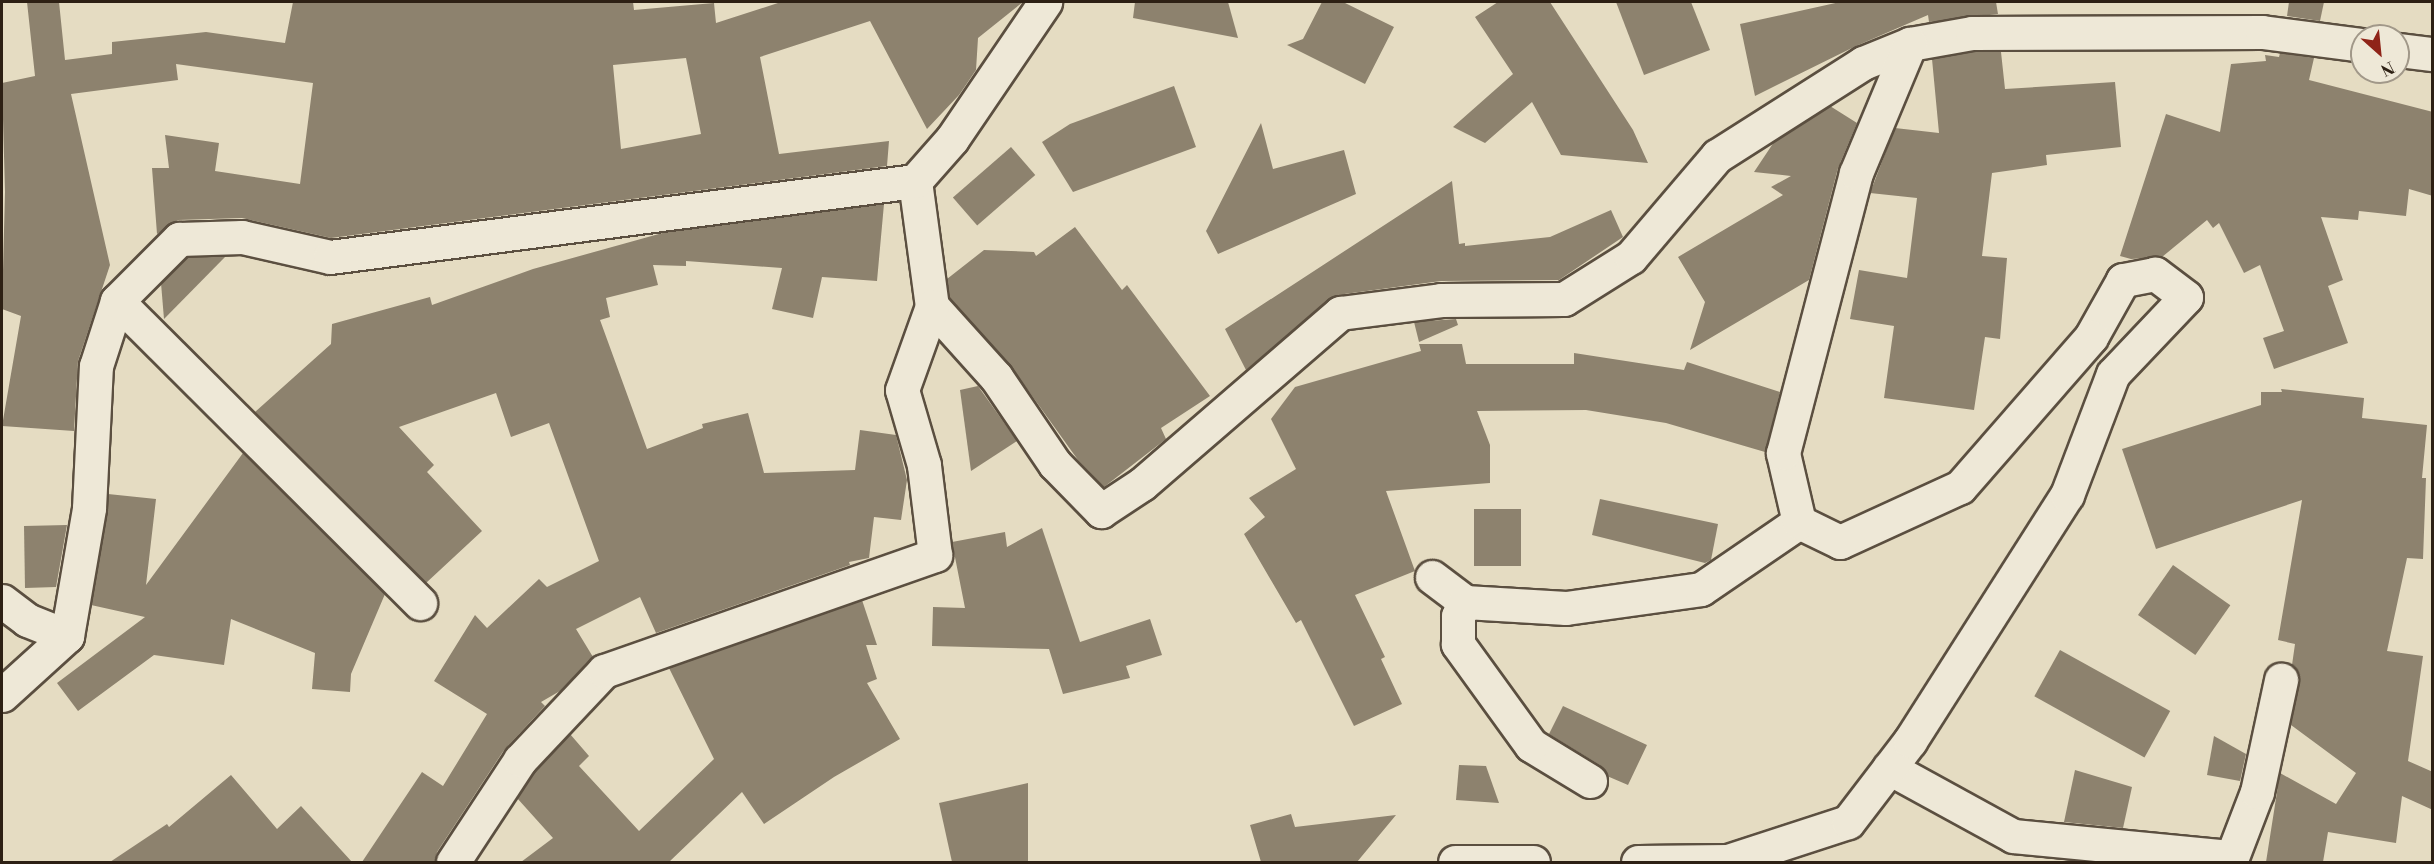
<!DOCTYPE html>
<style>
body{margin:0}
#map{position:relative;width:2434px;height:864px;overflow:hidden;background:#e5dcc2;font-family:"Libre Bodoni",serif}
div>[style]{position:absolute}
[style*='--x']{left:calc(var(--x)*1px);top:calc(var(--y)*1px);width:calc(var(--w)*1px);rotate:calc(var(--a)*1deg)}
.building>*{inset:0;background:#8d826e;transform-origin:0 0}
.roads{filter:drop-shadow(2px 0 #5b4f40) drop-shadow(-2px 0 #5b4f40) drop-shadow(0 2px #5b4f40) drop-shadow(0 -2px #5b4f40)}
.minor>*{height:33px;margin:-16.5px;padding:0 16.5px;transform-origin:16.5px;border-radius:16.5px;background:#eee8d7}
span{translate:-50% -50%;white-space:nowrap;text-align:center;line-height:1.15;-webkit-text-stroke:4.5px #eee8d7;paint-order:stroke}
.frame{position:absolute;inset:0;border:3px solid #2d2014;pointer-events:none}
.north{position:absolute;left:2350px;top:24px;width:60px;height:60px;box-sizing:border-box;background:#eee8d7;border:2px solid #a19889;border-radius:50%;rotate:153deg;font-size:16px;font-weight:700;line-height:24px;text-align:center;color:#2d2014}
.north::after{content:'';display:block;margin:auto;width:21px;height:27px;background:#8f2418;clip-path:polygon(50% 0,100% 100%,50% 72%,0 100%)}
</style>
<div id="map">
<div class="building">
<div style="clip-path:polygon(evenodd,27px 2px,59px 2px,65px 60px,112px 54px,112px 42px,206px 32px,285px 43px,293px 2px,633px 2px,634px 10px,714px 3px,716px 23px,781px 2px,1023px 2px,978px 38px,976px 70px,959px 95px,927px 129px,870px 21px,760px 57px,779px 154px,889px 141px,887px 166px,331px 238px,242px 218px,178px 220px,157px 234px,152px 168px,169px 168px,165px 135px,219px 143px,215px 171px,300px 184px,313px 83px,176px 64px,178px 80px,71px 94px,110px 265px,78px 361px,74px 431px,2px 426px,21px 316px,2px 309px,5px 192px,2px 83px,35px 76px,27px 2px,686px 58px,701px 134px,621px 149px,613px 65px,686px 58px)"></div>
<div style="clip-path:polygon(1135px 2px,1228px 2px,1238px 38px,1133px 18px)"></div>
<div style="clip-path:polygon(1322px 2px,1343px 2px,1394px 27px,1365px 84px,1287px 45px,1303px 39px)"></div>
<div style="clip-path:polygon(1498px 2px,1550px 2px,1633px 130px,1648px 163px,1561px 155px,1532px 102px,1485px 143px,1453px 127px,1513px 74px,1475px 17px)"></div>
<div style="clip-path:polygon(1616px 2px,1691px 2px,1710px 50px,1644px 75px)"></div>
<div style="clip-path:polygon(1840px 2px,1996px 2px,1998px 14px,1929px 22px,1928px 15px,1856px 46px,1755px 96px,1740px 24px)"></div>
<div style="clip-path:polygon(2289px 2px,2324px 2px,2320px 21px,2287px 16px)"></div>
<div style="clip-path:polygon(1974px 52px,2001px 52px,2005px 89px,2115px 82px,2121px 147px,2046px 155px,2047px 165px,1992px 173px,1982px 256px,2007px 258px,2000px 339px,1985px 337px,1974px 410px,1884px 398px,1894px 326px,1850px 319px,1859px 270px,1907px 278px,1917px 198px,1870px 193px,1895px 128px,1939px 133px,1932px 59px)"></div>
<div style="clip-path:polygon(2280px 53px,2314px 58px,2309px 80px,2433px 112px,2433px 196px,2409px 189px,2406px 216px,2359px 211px,2358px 220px,2321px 217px,2343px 280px,2328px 286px,2348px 343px,2274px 369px,2263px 338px,2284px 331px,2260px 265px,2244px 273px,2219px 223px,2213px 228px,2207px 220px,2162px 257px,2131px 259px,2120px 256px,2166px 114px,2220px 132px,2231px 64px,2266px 61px,2265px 55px,2279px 57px)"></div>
<div style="clip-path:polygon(1174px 86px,1196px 147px,1073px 192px,1042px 142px,1070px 124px)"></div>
<div style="clip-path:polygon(1830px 106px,1857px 123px,1838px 168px,1809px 280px,1690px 350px,1705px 302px,1678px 257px,1783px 195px,1771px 187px,1791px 176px,1754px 172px,1774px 142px)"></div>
<div style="clip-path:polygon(1261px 123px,1273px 169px,1344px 150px,1356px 194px,1218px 254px,1206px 231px)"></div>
<div style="left:1011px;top:147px;width:37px;height:77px;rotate:49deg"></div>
<div style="clip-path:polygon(1452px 181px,1459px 244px,1465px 243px,1465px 246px,1550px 237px,1611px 210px,1623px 237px,1559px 280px,1441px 281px,1337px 295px,1246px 370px,1225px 329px)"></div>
<div style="clip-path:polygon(884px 204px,877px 281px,822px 277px,813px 318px,772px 309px,782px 268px,686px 261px,686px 266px,653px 265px,658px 285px,606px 298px,610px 317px,600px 320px,647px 449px,703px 428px,702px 424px,748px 413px,764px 473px,855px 470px,860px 430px,896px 435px,907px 480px,901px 520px,874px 517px,869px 558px,849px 562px,850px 565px,656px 633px,640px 597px,576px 629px,593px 657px,560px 691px,541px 702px,545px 706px,504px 750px,437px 852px,435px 862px,362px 862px,422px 772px,443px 786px,487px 714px,434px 681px,475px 615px,487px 628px,539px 579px,547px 587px,599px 561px,549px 423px,511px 437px,496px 393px,399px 427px,434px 465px,427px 472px,482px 531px,426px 583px,255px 412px,331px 344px,332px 324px,430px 297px,432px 305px,533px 269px,666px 232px)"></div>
<div style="clip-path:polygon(1075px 227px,1122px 290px,1127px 285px,1210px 396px,1161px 428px,1166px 439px,1104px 487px,1078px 460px,1010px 365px,950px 298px,947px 279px,984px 250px,1034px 252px,1036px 256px)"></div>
<div style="clip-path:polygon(226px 256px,164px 319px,161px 283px,187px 258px)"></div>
<div style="clip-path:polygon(1456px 319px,1458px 325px,1419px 342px,1414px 322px)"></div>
<div style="clip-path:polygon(1419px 344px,1462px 344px,1466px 364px,1574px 364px,1574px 353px,1684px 370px,1687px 362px,1780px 392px,1765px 452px,1666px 423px,1586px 410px,1477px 411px,1490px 445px,1490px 483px,1386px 491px,1415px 571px,1355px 595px,1385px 657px,1381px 659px,1402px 704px,1354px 726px,1301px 620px,1296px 623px,1244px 534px,1265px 517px,1249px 498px,1296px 469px,1271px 419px,1295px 387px,1421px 351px)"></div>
<div style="clip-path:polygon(978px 386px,1017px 441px,971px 471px,960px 390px)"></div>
<div style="clip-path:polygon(2281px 389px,2364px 398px,2362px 418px,2427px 425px,2422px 478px,2426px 478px,2423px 559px,2407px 558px,2387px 651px,2423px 656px,2408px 761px,2433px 772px,2433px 810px,2402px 796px,2396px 843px,2328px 832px,2323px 862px,2266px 862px,2280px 773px,2336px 804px,2356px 773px,2291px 725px,2299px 683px,2292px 665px,2295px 644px,2278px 640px,2302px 500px,2156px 549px,2122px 449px,2261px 405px,2261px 392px,2282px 392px)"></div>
<div style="clip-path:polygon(243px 453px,385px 594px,351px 674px,350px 692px,312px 689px,315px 653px,231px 619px,224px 665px,154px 655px,78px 711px,57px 683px,145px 617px,91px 605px,108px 494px,156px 499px,146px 585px)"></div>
<div style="clip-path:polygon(1600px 499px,1718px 524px,1711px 560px,1705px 563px,1592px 535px)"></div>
<div style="left:1474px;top:509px;width:47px;height:57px"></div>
<div style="clip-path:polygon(67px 525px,56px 587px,25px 588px,24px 526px)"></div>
<div style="clip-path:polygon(1042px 528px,1080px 642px,1150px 619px,1162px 655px,1126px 666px,1130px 678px,1063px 694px,1049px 649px,932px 646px,933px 607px,965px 608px,952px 542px,1005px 532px,1007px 547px)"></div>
<div style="left:2173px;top:565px;width:70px;height:61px;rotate:35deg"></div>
<div style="clip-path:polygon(862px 600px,877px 645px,866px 645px,877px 679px,867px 683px,900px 739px,834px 777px,764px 824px,742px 792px,669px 862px,521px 862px,553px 838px,517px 798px,535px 772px,570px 734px,589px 756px,579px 766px,639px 831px,714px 759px,669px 668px)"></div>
<div style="left:2060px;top:650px;width:126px;height:53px;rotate:29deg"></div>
<div style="clip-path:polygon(1563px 706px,1647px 745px,1628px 785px,1607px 776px,1600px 765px,1549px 734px)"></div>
<div style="clip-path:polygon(2214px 736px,2246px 754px,2240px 781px,2207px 775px)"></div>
<div style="clip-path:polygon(1459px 765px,1486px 766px,1499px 803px,1456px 800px)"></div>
<div style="clip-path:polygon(2075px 770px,2132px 787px,2123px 828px,2064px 822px)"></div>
<div style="clip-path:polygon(231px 775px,277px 829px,301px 806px,352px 862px,110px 862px,167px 824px,169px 827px)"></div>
<div style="clip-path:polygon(1028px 783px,1028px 862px,952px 862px,939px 803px)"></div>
<div style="clip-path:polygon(1291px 814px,1295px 827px,1396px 815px,1357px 862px,1261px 862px,1250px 825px)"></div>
</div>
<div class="roads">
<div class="minor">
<div style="--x:2398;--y:50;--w:34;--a:7"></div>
<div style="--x:915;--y:181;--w:126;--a:82.3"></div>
<div style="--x:932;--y:306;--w:96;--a:48"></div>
<div style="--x:996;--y:377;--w:105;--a:55.9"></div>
<div style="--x:1055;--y:464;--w:66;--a:45.6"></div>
<div style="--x:1101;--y:511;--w:49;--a:-33.4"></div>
<div style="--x:1142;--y:484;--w:262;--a:-40.8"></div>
<div style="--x:1340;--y:313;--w:102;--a:-7.3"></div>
<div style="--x:1441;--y:300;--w:123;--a:-0.5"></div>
<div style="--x:1564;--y:299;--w:79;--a:-32.1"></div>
<div style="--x:1631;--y:257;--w:133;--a:-49.6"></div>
<div style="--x:1717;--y:156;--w:173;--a:-32.5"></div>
<div style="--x:1863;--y:63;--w:51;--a:-22"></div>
<div style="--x:1910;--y:44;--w:63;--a:-10.1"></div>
<div style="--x:1972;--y:33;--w:290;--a:-0.2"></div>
<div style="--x:2262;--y:32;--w:101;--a:7.4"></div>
<div style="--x:117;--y:301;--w:428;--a:44.9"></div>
<div style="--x:1432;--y:577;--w:41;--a:37.1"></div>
<div style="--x:2;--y:601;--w:31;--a:37"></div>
<div style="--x:27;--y:620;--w:43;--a:21.8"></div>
<div style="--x:67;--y:636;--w:130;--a:-80.2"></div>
<div style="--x:89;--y:508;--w:142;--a:-87.2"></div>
<div style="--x:96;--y:366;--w:68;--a:-72.1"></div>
<div style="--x:117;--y:301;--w:88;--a:-45"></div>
<div style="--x:179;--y:239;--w:63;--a:-1.8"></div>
<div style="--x:242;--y:237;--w:90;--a:12.8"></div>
<div style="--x:330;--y:257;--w:590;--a:-7.4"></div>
<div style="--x:915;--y:181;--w:56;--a:-48.6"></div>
<div style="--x:952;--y:139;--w:166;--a:-55.8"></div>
<div style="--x:2;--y:695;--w:88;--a:-42.2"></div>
<div style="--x:1889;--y:768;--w:141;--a:28.7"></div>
<div style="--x:2013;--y:836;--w:220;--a:5.5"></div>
<div style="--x:2232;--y:857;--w:70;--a:-69"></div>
<div style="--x:2257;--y:792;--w:115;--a:-77.9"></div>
<div style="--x:1590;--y:781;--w:69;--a:-148.6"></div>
<div style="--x:1531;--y:745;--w:125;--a:-125.9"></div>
<div style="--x:1458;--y:644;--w:28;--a:-90"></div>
<div style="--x:1458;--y:616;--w:16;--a:-63"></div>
<div style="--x:1465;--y:602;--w:101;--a:3.4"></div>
<div style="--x:1566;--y:608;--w:136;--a:-8"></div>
<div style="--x:1701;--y:589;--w:119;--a:-34.4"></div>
<div style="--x:453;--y:862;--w:122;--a:-56.7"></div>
<div style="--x:520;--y:760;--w:122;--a:-46.7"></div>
<div style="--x:604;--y:671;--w:351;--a:-19.3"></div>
<div style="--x:935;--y:555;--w:91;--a:-97"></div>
<div style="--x:924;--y:465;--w:78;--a:-106.3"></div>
<div style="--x:902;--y:390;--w:89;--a:-70.3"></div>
<div style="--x:1455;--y:862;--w:78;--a:0"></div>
<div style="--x:1638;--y:862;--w:90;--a:-0.6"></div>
<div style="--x:1728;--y:861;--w:126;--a:-18"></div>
<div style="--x:1848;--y:822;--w:102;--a:-52.6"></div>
<div style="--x:1910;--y:741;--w:292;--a:-57.5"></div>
<div style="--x:2067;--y:495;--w:129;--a:-69.2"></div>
<div style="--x:2113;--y:374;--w:106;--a:-46.5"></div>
<div style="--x:2186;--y:297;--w:39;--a:-143"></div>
<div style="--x:2155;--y:274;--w:33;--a:169"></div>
<div style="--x:2123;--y:280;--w:65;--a:119.3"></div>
<div style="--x:2091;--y:337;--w:199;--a:131.1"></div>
<div style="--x:1960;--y:487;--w:132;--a:155.4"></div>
<div style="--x:1840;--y:542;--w:46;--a:-154"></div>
<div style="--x:1799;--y:522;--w:71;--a:-103.1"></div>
<div style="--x:1783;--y:453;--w:289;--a:-75.4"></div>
<div style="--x:1856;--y:173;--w:140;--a:-67.3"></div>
</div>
</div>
<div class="frame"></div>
<div class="north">N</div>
</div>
